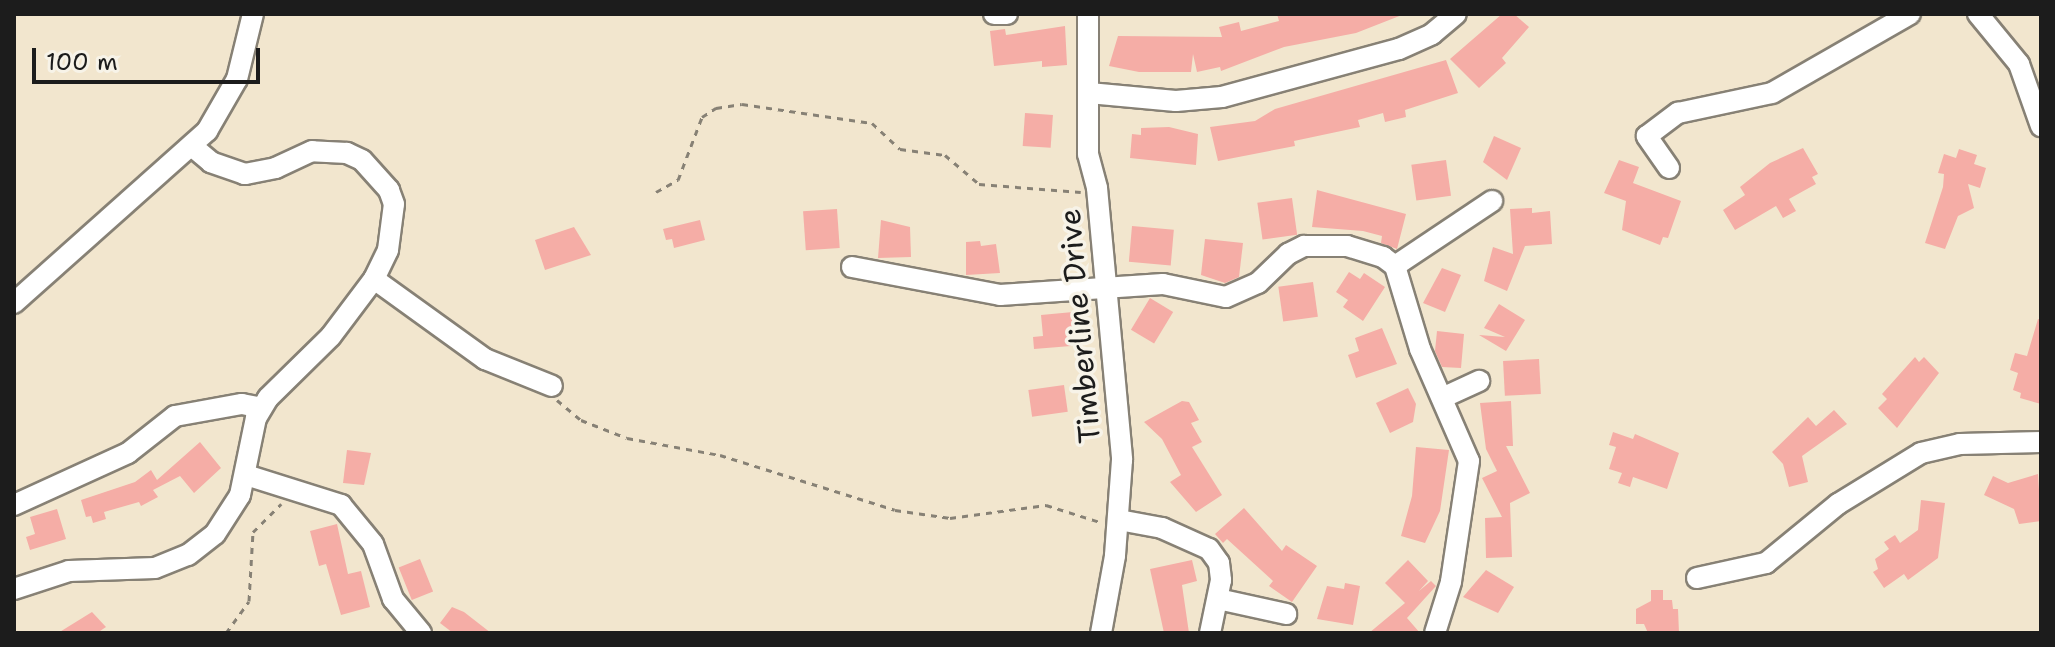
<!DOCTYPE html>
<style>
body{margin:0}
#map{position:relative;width:2055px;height:647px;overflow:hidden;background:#f2e6ce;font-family:"Shantell Sans",sans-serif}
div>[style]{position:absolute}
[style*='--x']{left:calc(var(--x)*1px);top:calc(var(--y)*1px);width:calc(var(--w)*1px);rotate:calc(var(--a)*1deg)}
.building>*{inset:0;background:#f5ada6;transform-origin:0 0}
.path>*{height:3px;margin-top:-1.5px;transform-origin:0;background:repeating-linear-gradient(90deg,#878175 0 6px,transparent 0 12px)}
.roads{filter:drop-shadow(2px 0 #878175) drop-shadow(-2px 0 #878175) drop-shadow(0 2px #878175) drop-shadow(0 -2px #878175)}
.minor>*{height:20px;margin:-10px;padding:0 10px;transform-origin:10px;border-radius:10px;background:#fff}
span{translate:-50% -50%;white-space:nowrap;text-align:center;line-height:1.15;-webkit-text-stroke:7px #f7f3e8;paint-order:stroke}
.street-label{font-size:30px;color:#1c1c1c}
.frame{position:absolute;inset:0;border:16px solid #1c1c1c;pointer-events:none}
.scale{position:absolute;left:32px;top:48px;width:228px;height:36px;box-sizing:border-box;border:4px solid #1c1c1c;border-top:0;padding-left:10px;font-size:24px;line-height:28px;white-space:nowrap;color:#1c1c1c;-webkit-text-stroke:6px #f7f3e8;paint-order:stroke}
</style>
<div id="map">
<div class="building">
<div style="clip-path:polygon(1277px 14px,1402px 15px,1356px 33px,1284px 47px,1221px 71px,1220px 67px,1197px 72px,1193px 54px,1191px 72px,1139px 72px,1109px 66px,1118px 36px,1222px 37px,1219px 27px,1239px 22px,1241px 31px,1279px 21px)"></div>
<div style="clip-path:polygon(1502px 14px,1514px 14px,1529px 27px,1502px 58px,1506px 63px,1479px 88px,1450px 59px)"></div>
<div style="clip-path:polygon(1065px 26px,1067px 65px,1042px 67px,1042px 61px,994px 66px,990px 31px,1005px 29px,1006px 35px)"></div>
<div style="clip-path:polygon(1446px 60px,1458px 93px,1405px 110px,1406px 117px,1385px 122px,1383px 113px,1358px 120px,1360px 127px,1294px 141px,1295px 146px,1218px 161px,1210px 127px,1255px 121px,1275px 109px)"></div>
<div style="left:1025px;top:113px;width:28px;height:33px;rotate:4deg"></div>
<div style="clip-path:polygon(1169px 127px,1198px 134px,1196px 165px,1130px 158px,1132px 134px,1141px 135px,1141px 128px)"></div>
<div style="clip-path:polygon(1494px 136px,1521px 148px,1507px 180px,1483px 162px)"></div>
<div style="clip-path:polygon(1803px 148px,1818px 174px,1812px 177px,1816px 184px,1789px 199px,1796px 211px,1783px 218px,1776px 206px,1735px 230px,1723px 210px,1745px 195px,1740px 187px,1770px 163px)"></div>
<div style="clip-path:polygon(1959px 149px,1977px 155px,1974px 164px,1986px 168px,1980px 188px,1968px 184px,1974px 208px,1958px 216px,1945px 249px,1925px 243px,1943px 187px,1944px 174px,1938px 173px,1944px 154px,1956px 158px)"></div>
<div style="left:1446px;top:160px;width:36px;height:35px;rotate:82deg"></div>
<div style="clip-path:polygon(1619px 160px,1639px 167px,1633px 183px,1681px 201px,1668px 238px,1663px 237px,1660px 245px,1622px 230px,1626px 201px,1604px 193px)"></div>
<div style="clip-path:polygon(1317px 190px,1406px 214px,1397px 249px,1381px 243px,1382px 236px,1363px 231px,1312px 227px)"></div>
<div style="left:1292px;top:198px;width:37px;height:35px;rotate:82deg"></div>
<div style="clip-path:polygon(1532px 208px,1532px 213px,1550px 211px,1552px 244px,1525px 246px,1507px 291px,1484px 281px,1493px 247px,1513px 254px,1510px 209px)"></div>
<div style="left:837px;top:209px;width:39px;height:34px;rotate:86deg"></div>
<div style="clip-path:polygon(700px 220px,705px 240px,674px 248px,672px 239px,666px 240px,663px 229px)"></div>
<div style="clip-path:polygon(881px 220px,910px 227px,911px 257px,878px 258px)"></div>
<div style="left:1132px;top:226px;width:42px;height:36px;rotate:5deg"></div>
<div style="clip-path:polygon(574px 227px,591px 255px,545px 270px,535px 240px)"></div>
<div style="clip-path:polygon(1205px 239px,1243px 243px,1239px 277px,1225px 283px,1201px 275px)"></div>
<div style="clip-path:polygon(980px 241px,981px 246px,996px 244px,1000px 273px,966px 275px,966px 242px)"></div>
<div style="clip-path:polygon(1442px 268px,1461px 275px,1445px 312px,1423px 303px)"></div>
<div style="clip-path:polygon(1349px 272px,1360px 279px,1364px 273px,1385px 287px,1363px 321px,1343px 307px,1348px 300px,1336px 292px)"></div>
<div style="left:1313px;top:282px;width:35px;height:35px;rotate:82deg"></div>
<div style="left:1150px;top:298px;width:27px;height:37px;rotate:31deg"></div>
<div style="clip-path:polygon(1499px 304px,1525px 320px,1506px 351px,1479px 335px,1505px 337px,1484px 328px)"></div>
<div style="clip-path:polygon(1073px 312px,1071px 346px,1034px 349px,1033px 337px,1043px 336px,1041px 315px)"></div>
<div style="clip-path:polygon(2038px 319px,2041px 320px,2041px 404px,2020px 398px,2021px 393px,2013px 390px,2018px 373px,2010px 370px,2015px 353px,2027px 356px)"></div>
<div style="clip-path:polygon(1382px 328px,1397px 364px,1356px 378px,1348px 355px,1359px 351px,1355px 338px)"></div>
<div style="clip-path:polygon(1437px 331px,1464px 334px,1461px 368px,1442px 367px,1435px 351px)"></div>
<div style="clip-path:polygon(1915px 357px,1919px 362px,1924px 357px,1939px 373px,1897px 428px,1878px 408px,1887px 399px,1882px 394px)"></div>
<div style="left:1539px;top:359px;width:35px;height:36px;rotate:87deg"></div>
<div style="left:1064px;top:385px;width:27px;height:36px;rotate:82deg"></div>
<div style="clip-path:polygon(1408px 388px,1416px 404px,1413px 422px,1390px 433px,1376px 403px)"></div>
<div style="clip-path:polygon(1182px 401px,1189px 402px,1199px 420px,1191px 423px,1202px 442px,1192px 447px,1222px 495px,1196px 512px,1170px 482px,1181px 475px,1162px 439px,1144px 422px)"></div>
<div style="clip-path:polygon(1511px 401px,1513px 446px,1506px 446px,1530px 493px,1510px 503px,1512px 557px,1486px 558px,1485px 518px,1502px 517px,1482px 478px,1497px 471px,1486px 449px,1480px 403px)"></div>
<div style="clip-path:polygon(1834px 410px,1847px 424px,1802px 456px,1808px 482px,1789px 487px,1783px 464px,1772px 452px,1808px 417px,1816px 426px)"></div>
<div style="clip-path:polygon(1613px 432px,1633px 439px,1635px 434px,1679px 453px,1667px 489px,1633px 477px,1630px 487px,1618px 483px,1622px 473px,1609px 469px,1616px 447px,1609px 445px)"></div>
<div style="clip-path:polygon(200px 442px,221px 468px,194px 493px,180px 476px,153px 490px,158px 497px,141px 506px,139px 502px,104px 512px,106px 519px,93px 523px,91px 516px,86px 517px,81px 500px,135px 482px,151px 470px,157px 480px)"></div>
<div style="clip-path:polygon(1416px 447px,1449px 450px,1440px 511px,1425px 543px,1401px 536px,1412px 496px)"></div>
<div style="clip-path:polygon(347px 450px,371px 453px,364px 485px,343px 483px)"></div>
<div style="clip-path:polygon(2038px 474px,2041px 521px,2019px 524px,2014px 509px,1984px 495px,1993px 476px,2008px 483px)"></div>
<div style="clip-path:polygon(1921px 500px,1945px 503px,1938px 558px,1908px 580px,1904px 574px,1884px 588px,1873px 572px,1878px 569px,1875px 559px,1889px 549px,1884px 542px,1895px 535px,1900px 543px,1918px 530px)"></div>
<div style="clip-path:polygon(1244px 508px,1282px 551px,1286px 545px,1317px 566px,1292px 602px,1269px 586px,1273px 581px,1227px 539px,1223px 543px,1215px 534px)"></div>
<div style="clip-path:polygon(57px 509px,66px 539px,30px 550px,26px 537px,35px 534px,30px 517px)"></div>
<div style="clip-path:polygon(337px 524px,348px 574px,361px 571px,370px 607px,341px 615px,326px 564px,319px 566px,310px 531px)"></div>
<div style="left:420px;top:559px;width:35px;height:23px;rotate:68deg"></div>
<div style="clip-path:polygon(1192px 560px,1197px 581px,1182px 585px,1189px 633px,1164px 633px,1150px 569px)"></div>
<div style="clip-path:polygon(1408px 560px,1428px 581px,1419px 591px,1431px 581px,1436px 586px,1407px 618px,1420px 633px,1369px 633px,1405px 603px,1385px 583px)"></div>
<div style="clip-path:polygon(1486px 570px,1514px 587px,1498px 613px,1463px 597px)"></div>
<div style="clip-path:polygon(1345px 583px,1360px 586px,1353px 625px,1317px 619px,1327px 586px,1344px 589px)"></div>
<div style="clip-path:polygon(1651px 590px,1663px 590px,1663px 600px,1672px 600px,1673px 609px,1678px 609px,1679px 633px,1648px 633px,1644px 624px,1636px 624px,1636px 609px,1651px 601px)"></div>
<div style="clip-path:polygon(452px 607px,464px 612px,491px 633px,453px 633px,440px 623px)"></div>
<div style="clip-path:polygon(92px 612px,106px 627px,97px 633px,58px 633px)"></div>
</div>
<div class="path">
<div style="--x:656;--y:192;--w:25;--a:-29"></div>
<div style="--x:678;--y:180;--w:67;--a:-69.1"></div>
<div style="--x:702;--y:117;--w:17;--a:-33"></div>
<div style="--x:716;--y:108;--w:26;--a:-9"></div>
<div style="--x:742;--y:104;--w:131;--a:8.3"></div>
<div style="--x:872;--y:123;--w:38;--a:43"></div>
<div style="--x:900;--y:149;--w:45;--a:7.6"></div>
<div style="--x:945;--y:155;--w:45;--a:40.5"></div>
<div style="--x:979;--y:184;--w:102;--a:4.5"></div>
<div style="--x:557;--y:400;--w:31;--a:40"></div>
<div style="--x:581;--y:420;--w:49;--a:21.4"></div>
<div style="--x:627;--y:438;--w:95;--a:10.4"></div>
<div style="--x:720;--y:455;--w:183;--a:17.4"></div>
<div style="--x:895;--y:510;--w:56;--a:8.3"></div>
<div style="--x:950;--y:518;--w:97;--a:-7.7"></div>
<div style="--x:1046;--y:505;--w:57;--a:17.5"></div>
<div style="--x:226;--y:633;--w:39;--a:-54"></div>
<div style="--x:249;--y:601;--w:69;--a:-86.7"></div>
<div style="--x:253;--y:532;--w:40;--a:-45"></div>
</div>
<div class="roads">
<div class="minor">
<div style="--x:994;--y:14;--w:13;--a:0"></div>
<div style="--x:1088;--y:14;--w:140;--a:90"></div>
<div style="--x:1088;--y:154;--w:35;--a:75"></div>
<div style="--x:1097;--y:188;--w:273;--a:84.7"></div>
<div style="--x:1122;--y:460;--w:96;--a:94.2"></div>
<div style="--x:1115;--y:556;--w:78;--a:100.3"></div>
<div style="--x:1978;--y:14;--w:65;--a:50.6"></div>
<div style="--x:2019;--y:64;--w:66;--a:70.5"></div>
<div style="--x:1089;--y:93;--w:87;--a:5.3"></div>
<div style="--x:1176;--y:101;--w:46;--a:-5"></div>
<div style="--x:1222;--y:97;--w:183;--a:-15.2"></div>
<div style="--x:1399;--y:49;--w:36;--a:-24"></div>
<div style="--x:1432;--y:34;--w:31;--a:-40"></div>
<div style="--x:1669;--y:168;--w:39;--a:-125"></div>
<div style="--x:1647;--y:136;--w:39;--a:-37"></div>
<div style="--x:1678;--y:113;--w:96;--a:-12"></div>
<div style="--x:1772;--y:93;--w:159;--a:-29.8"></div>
<div style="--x:1395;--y:266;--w:117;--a:-33.8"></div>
<div style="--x:852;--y:267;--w:151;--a:10.7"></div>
<div style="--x:1000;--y:295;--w:163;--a:-3.9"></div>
<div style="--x:1163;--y:284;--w:64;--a:11.7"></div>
<div style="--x:1226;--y:297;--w:35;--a:-24"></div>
<div style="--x:1258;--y:283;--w:42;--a:-44"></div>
<div style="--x:1288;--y:254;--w:18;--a:-27"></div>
<div style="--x:1304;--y:246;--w:43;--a:0"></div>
<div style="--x:1347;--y:246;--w:38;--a:17"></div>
<div style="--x:1383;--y:257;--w:15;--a:37"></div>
<div style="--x:1395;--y:266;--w:87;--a:73.2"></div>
<div style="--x:1420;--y:349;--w:122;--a:66.4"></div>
<div style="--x:1469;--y:461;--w:122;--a:98.5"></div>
<div style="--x:1451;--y:582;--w:53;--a:107.4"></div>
<div style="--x:374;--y:279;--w:137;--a:35.8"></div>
<div style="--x:485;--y:359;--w:72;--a:21.9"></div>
<div style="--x:14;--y:303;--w:259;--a:-41.7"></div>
<div style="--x:207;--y:131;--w:60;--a:-60"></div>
<div style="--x:237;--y:79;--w:67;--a:-76.2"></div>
<div style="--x:1442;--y:398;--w:41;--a:-24.7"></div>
<div style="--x:246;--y:475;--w:100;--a:17.5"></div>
<div style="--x:341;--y:505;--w:50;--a:50.6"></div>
<div style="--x:373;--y:544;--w:59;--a:70"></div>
<div style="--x:393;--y:599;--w:44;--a:50.5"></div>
<div style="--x:14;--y:505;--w:125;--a:-24.5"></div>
<div style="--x:128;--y:453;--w:60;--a:-38.2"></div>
<div style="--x:175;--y:416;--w:68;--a:-10.2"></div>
<div style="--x:242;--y:404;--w:20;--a:11"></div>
<div style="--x:1119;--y:520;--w:44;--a:10.5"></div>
<div style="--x:1162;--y:528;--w:51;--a:24.1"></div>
<div style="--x:1209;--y:549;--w:17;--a:54"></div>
<div style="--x:1219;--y:563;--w:17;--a:83"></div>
<div style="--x:1221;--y:580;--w:54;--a:101.7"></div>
<div style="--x:1697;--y:578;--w:71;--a:-12.3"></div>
<div style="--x:1766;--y:563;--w:93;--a:-39.3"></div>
<div style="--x:1838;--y:504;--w:97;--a:-31.6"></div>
<div style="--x:1921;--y:453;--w:40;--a:-13"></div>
<div style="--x:1960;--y:444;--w:81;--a:-1.4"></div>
<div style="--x:14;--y:589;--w:58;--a:-18.1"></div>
<div style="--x:69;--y:571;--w:86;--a:-2"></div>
<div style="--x:155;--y:568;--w:35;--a:-22"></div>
<div style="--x:188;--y:555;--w:34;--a:-38"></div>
<div style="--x:215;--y:534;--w:46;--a:-57.3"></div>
<div style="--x:240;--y:495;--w:79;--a:-78.3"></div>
<div style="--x:256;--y:418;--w:23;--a:-59"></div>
<div style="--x:268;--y:398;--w:88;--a:-44.5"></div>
<div style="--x:331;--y:336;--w:71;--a:-53"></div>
<div style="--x:374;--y:279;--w:32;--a:-64"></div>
<div style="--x:388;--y:250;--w:46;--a:-82.6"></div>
<div style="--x:394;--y:204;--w:15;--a:-110"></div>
<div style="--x:389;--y:190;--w:40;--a:-132"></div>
<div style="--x:362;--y:160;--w:17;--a:-155"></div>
<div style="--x:347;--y:153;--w:35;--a:-177"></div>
<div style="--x:312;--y:151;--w:40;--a:155"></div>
<div style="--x:276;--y:168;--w:32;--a:169"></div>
<div style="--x:245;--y:174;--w:36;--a:-161"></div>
<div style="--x:211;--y:162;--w:23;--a:-140"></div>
<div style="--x:1218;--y:599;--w:70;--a:12.4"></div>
</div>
</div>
<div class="street-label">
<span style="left:1080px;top:326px;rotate:-95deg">Timberline Drive</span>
</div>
<div class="frame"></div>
<div class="scale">100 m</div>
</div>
